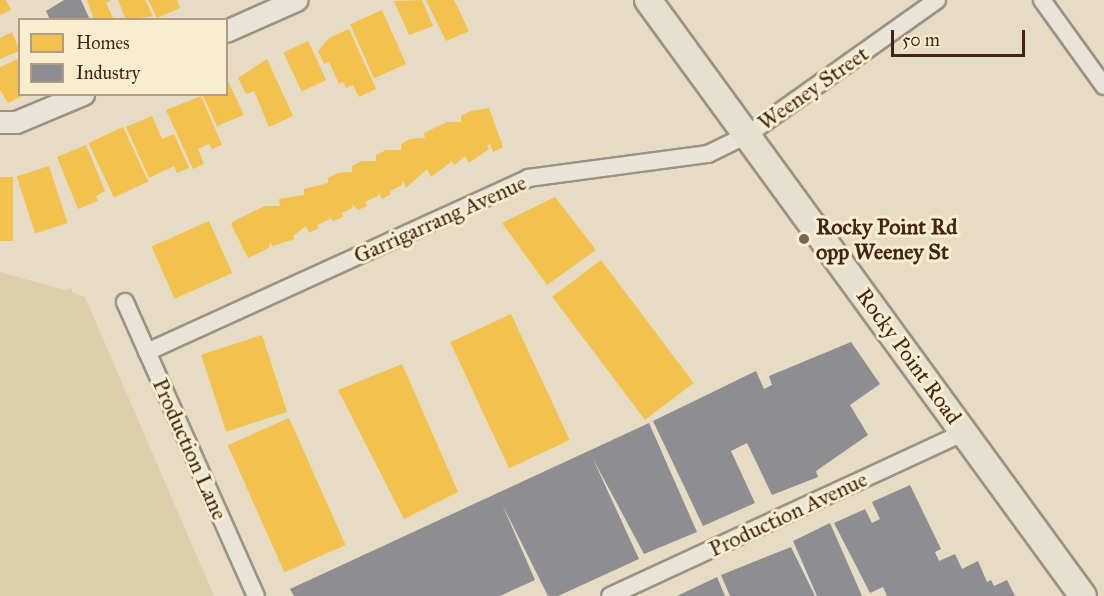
<!DOCTYPE html>
<style>
body{margin:0}
#map{position:relative;width:1104px;height:596px;overflow:hidden;background:#e5dcc3;font-family:"IM FELL Great Primer",serif}
div>[style]{position:absolute}
[style*='--x']{left:calc(var(--x)*1px);top:calc(var(--y)*1px);width:calc(var(--w)*1px);rotate:calc(var(--a)*1deg)}
.green>*{inset:0;background:#ddceac}
.homes>*{inset:0;background:#f2c14e;transform-origin:0 0}
.industry>*{inset:0;background:#8d8d92}
.roads{filter:drop-shadow(2px 0 #9b9283) drop-shadow(-2px 0 #9b9283) drop-shadow(0 2px #9b9283) drop-shadow(0 -2px #9b9283)}
.minor>*{height:16px;margin:-8px;padding:0 8px;transform-origin:8px;border-radius:8px;background:#e9e4d8}
.tertiary>*{height:21px;margin:-10.5px;padding:0 10.5px;transform-origin:10.5px;border-radius:10.5px;background:#e9e4d8}
.primary>*{height:26px;margin:-13px;padding:0 13px;transform-origin:13px;border-radius:13px;background:#e6e0d1}
.dots>*{width:16px;height:16px;translate:-50% -50%;box-sizing:border-box;border:3px solid #f8edce;border-radius:50%}
span{translate:-50% -50%;white-space:nowrap;text-align:center;line-height:1.15;-webkit-text-stroke:6px #f8edce;paint-order:stroke}
.street-label{font-size:22px;color:#432317}
.poi-label{font-size:22px;color:#432317;font-weight:700}
.left{translate:0 -50%;text-align:left}
.legend{position:absolute;left:18px;top:18px;width:210px;height:78px;box-sizing:border-box;background:#f8edce;border:2px solid #b09c85;margin:0;padding:8px 10px;list-style:none;font-size:18px;color:#432317}
.legend li{display:flex;align-items:center;gap:12px;height:30px}
.legend b{width:30px;border:2px solid #b09c85}
.scale{position:absolute;left:891px;top:30px;width:134px;height:27px;box-sizing:border-box;border:3px solid #432317;border-top:0;padding-left:8px;font-size:18px;line-height:21px;white-space:nowrap;color:#432317;-webkit-text-stroke:4px #f8edce;paint-order:stroke}
</style>
<div id="map">
<div class="green">
<div style="clip-path:polygon(0 272px,64px 290px,71px 288px,73px 293px,85px 297px,214px 596px,0 596px)"></div>
</div>
<div class="homes">
<div style="clip-path:polygon(0 0,6px 0,11px 10px,0 15px)"></div>
<div style="clip-path:polygon(87px 0,111px 0,106px 3px,114px 20px,94px 20px)"></div>
<div style="clip-path:polygon(118px 0,145px 0,153px 16px,126px 20px)"></div>
<div style="clip-path:polygon(148px 0,177px 0,180px 8px,157px 18px)"></div>
<div style="clip-path:polygon(422px 0,433px 26px,409px 35px,394px 1px)"></div>
<div style="clip-path:polygon(426px 0,454px 0,469px 31px,446px 41px)"></div>
<div style="left:382px;top:10px;width:59px;height:35px;rotate:66deg"></div>
<div style="clip-path:polygon(349px 29px,376px 89px,359px 97px,353px 85px,346px 88px,343px 82px,339px 84px,329px 62px,324px 64px,318px 51px,329px 38px)"></div>
<div style="clip-path:polygon(12px 32px,20px 51px,0 59px,0 38px)"></div>
<div style="left:308px;top:41px;width:43px;height:27px;rotate:65deg"></div>
<div style="clip-path:polygon(20px 58px,20px 94px,26px 94px,8px 103px,0 90px,0 67px)"></div>
<div style="clip-path:polygon(267px 59px,293px 116px,269px 127px,254px 91px,246px 94px,238px 78px)"></div>
<div style="clip-path:polygon(226px 77px,244px 115px,217px 126px,202px 94px,226px 94px)"></div>
<div style="clip-path:polygon(201px 96px,222px 145px,212px 149px,209px 144px,198px 149px,204px 164px,193px 169px,166px 110px)"></div>
<div style="clip-path:polygon(489px 108px,503px 147px,493px 152px,490px 144px,487px 146px,489px 149px,469px 163px,465px 156px,455px 165px,449px 159px,451px 162px,431px 177px,427px 169px,406px 188px,403px 180px,402px 185px,390px 191px,391px 194px,382px 199px,379px 192px,378px 196px,365px 202px,367px 206px,358px 210px,352px 204px,353px 208px,342px 213px,343px 217px,333px 221px,328px 215px,330px 219px,317px 225px,318px 228px,309px 233px,306px 226px,293px 236px,295px 239px,272px 246px,270px 242px,269px 248px,248px 258px,231px 224px,234px 221px,265px 206px,280px 206px,279px 199px,304px 195px,304px 189px,328px 183px,328px 178px,338px 173px,352px 172px,352px 166px,362px 161px,376px 161px,376px 155px,386px 150px,401px 150px,401px 144px,410px 139px,425px 138px,424px 133px,447px 122px,461px 122px,461px 116px,471px 111px)"></div>
<div style="clip-path:polygon(152px 116px,162px 139px,174px 134px,189px 168px,177px 173px,174px 166px,149px 178px,126px 127px)"></div>
<div style="left:123px;top:127px;width:60px;height:38px;rotate:65deg"></div>
<div style="clip-path:polygon(86px 145px,105px 191px,96px 196px,98px 201px,78px 209px,57px 157px)"></div>
<div style="left:49px;top:166px;width:60px;height:34px;rotate:72deg"></div>
<div style="left:0;top:177px;width:13px;height:64px"></div>
<div style="clip-path:polygon(555px 197px,596px 250px,547px 285px,502px 223px)"></div>
<div style="left:209px;top:221px;width:57px;height:63px;rotate:66deg"></div>
<div style="left:601px;top:260px;width:154px;height:61px;rotate:53deg"></div>
<div style="left:511px;top:314px;width:139px;height:67px;rotate:65deg"></div>
<div style="left:262px;top:335px;width:81px;height:64px;rotate:72deg"></div>
<div style="clip-path:polygon(402px 364px,458px 492px,404px 519px,338px 390px)"></div>
<div style="left:289px;top:418px;width:139px;height:67px;rotate:66deg"></div>
</div>
<div class="industry">
<div style="clip-path:polygon(64px 0,81px 0,90px 20px,50px 20px,46px 11px)"></div>
<div style="clip-path:polygon(851px 342px,880px 384px,850px 405px,868px 435px,816px 471px,818px 477px,772px 495px,747px 443px,731px 451px,755px 503px,703px 526px,653px 421px,756px 371px,764px 389px,772px 385px,769px 376px)"></div>
<div style="clip-path:polygon(649px 423px,697px 532px,644px 554px,593px 459px,639px 559px,558px 596px,548px 596px,502px 504px,535px 580px,500px 596px,294px 596px,290px 589px)"></div>
<div style="clip-path:polygon(910px 485px,941px 549px,935px 552px,939px 561px,955px 554px,962px 569px,978px 561px,987px 582px,991px 580px,994px 586px,1007px 580px,1015px 596px,887px 596px,883px 587px,870px 593px,834px 523px,865px 509px,872px 523px,880px 519px,872px 502px)"></div>
<div style="clip-path:polygon(830px 523px,862px 596px,817px 596px,793px 541px)"></div>
<div style="clip-path:polygon(791px 547px,815px 596px,730px 596px,721px 575px)"></div>
<div style="clip-path:polygon(717px 577px,725px 596px,677px 596px)"></div>
</div>
<div class="roads">
<div class="minor">
<div style="--x:1042;--y:0;--w:106;--a:54.2"></div>
<div style="--x:125;--y:302;--w:322;--a:66"></div>
<div style="--x:147;--y:352;--w:419;--a:-24.5"></div>
<div style="--x:528;--y:178;--w:182;--a:-7.6"></div>
<div style="--x:708;--y:154;--w:43;--a:-26"></div>
<div style="--x:747;--y:135;--w:233;--a:-35.4"></div>
<div style="--x:610;--y:596;--w:391;--a:-24.8"></div>
</div>
<div class="tertiary">
<div style="--x:226;--y:31;--w:77;--a:-23.9"></div>
<div style="--x:0;--y:122;--w:16;--a:0"></div>
<div style="--x:16;--y:122;--w:73;--a:-22.7"></div>
</div>
<div class="primary">
<div style="--x:648;--y:0;--w:738;--a:53.88"></div>
</div>
</div>
<div class="dots">
<div style="left:804px;top:239px;background:#7c6453"></div>
</div>
<div class="street-label">
<span style="left:813px;top:88px;rotate:-35deg">Weeney Street</span>
<span style="left:440px;top:219px;rotate:-24deg">Garrigarrang Avenue</span>
<span style="left:909px;top:356px;rotate:54deg">Rocky Point Road</span>
<span style="left:190px;top:449px;rotate:66deg">Production Lane</span>
<span style="left:788px;top:514px;rotate:-25deg">Production Avenue</span>
</div>
<div class="poi-label">
<span class="left" style="left:816px;top:239px">Rocky Point Rd<br>opp Weeney St</span>
</div>
<ul class="legend">
<li><b style="height:16px;background:#f2c14e"></b>Homes</li>
<li><b style="height:16px;background:#8d8d92"></b>Industry</li>
</ul>
<div class="scale">50 m</div>
</div>
